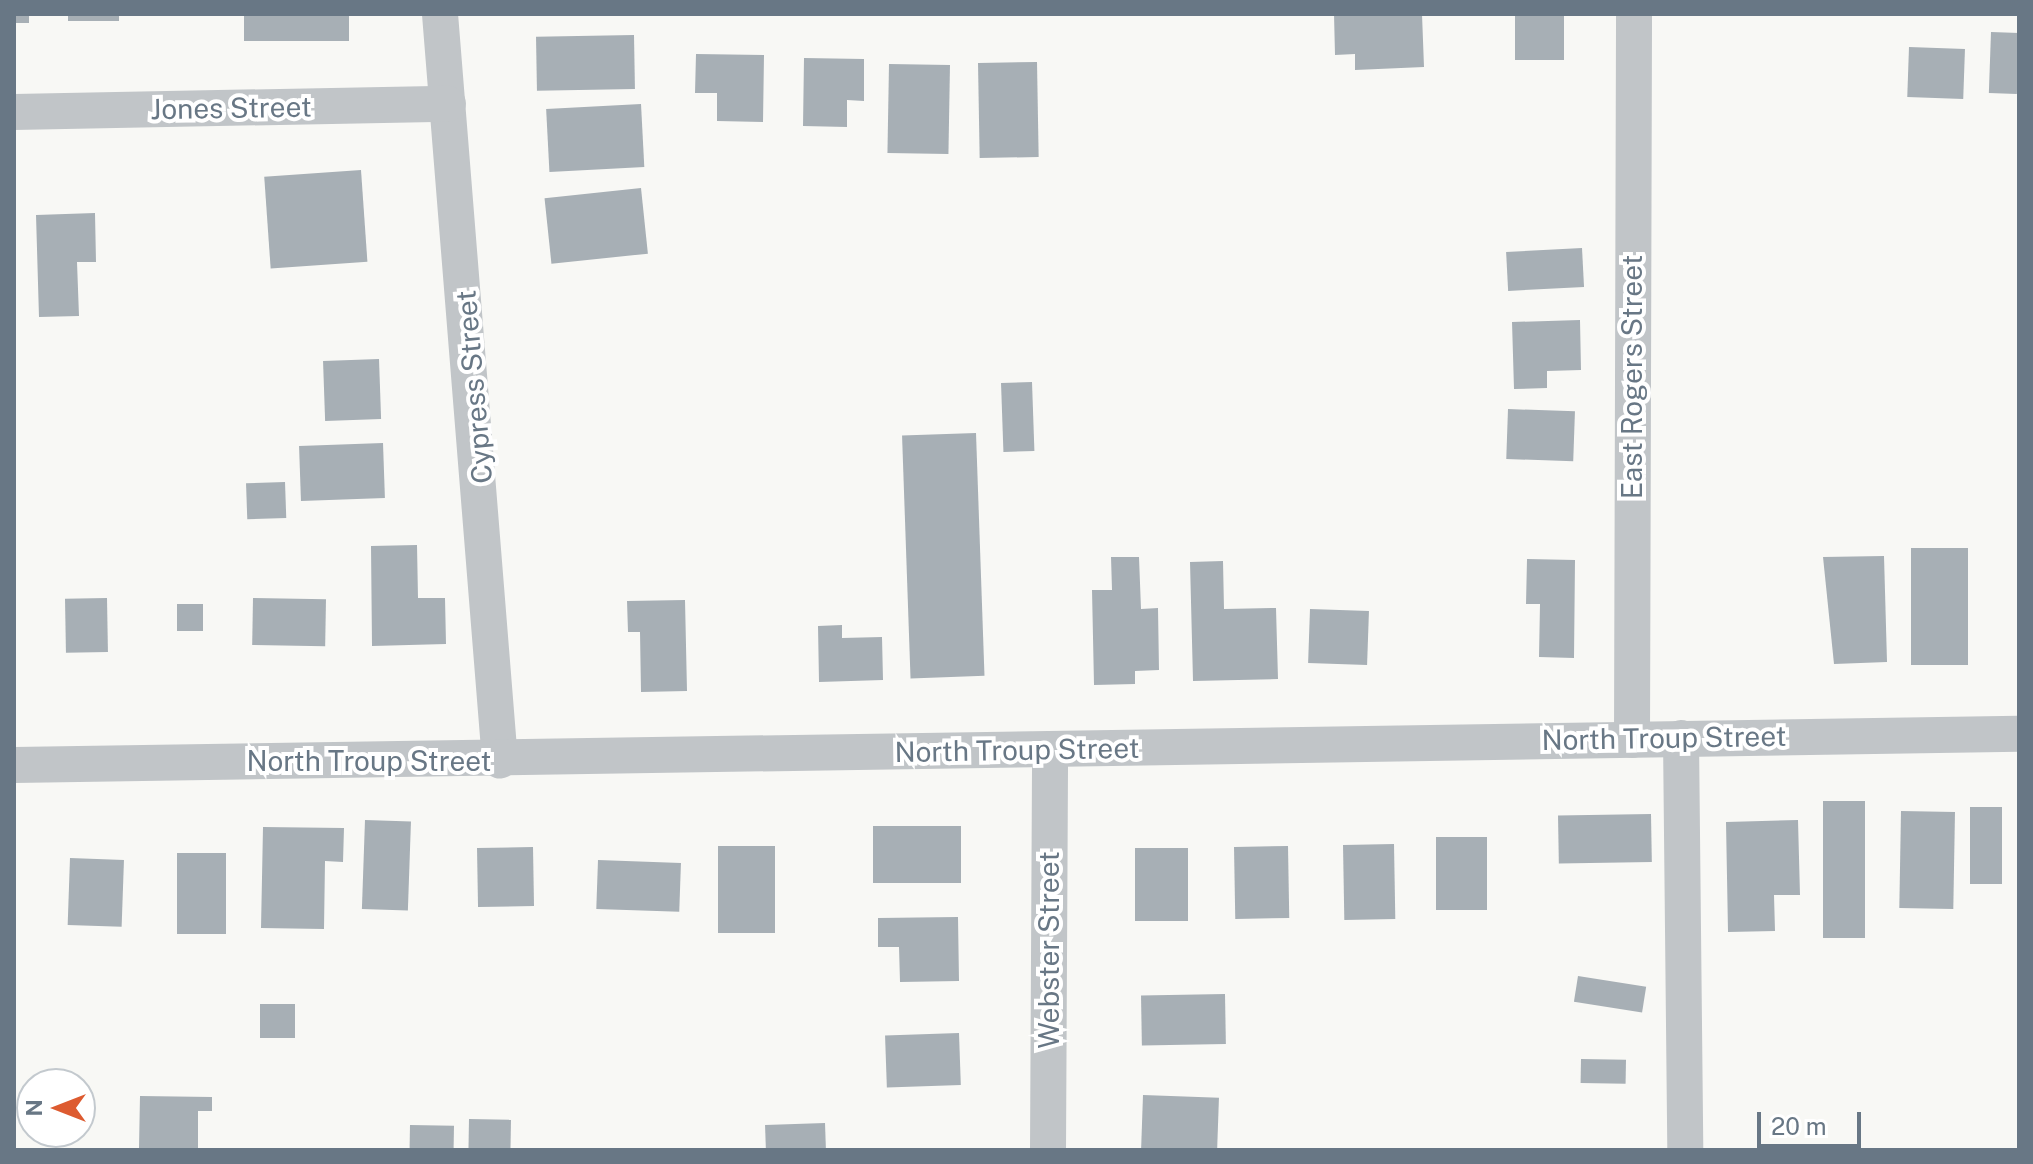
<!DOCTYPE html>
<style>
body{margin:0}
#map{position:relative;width:2033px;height:1164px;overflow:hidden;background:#f8f8f5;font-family:"Public Sans",sans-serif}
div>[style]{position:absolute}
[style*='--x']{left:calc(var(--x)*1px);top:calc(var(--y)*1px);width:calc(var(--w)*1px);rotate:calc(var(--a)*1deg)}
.building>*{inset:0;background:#a7afb5;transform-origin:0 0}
.minor>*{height:36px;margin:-18px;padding:0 18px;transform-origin:18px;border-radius:18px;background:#c1c5c8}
span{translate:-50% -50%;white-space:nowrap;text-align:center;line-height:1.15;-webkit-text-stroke:8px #fff;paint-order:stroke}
.street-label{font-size:28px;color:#687785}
.frame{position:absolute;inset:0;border:16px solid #687785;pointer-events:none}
.north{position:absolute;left:16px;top:1068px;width:80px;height:80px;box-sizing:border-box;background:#fff;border:2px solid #c3c9ce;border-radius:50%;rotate:270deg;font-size:22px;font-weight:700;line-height:32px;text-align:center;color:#687785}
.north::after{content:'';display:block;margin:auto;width:28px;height:36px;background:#dd5b30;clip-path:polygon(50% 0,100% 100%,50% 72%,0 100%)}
.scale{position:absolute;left:1757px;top:1112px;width:104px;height:36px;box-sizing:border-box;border:4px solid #687785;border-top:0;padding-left:10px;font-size:24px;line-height:28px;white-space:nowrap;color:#687785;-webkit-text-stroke:6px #fff;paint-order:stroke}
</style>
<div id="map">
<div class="building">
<div style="left:14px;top:14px;width:15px;height:9px"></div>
<div style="left:68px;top:14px;width:51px;height:7px"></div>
<div style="left:244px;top:14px;width:105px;height:27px"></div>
<div style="clip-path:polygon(1334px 14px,1422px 14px,1424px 67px,1355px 70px,1355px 54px,1335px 55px)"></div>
<div style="left:1515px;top:14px;width:49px;height:46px"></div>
<div style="left:1991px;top:32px;width:28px;height:61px;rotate:2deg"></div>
<div style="left:634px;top:35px;width:54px;height:98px;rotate:89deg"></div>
<div style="left:1909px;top:47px;width:56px;height:50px;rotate:2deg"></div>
<div style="clip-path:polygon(696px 54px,764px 55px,763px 122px,717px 121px,717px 93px,695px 93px)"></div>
<div style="clip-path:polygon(804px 58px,864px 59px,864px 101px,847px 100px,847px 127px,803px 126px)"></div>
<div style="left:1037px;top:62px;width:95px;height:59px;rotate:89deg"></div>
<div style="left:889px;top:64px;width:61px;height:89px;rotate:1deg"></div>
<div style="left:641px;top:104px;width:63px;height:95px;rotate:87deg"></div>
<div style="left:361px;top:170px;width:92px;height:97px;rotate:86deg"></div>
<div style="left:641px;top:188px;width:66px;height:97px;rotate:84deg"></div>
<div style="clip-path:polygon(95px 213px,96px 262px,77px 262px,79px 316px,39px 317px,36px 215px)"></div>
<div style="left:1582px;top:248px;width:39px;height:76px;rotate:87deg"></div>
<div style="clip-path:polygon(1580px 320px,1581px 370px,1547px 371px,1547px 388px,1514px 389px,1512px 322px)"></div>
<div style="left:379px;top:359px;width:60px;height:56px;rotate:88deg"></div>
<div style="left:1032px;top:382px;width:69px;height:31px;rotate:88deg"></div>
<div style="left:1508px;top:409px;width:67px;height:50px;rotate:2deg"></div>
<div style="left:976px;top:433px;width:243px;height:74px;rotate:88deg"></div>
<div style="left:383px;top:443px;width:55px;height:84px;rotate:88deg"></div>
<div style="left:285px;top:482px;width:36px;height:39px;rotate:88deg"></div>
<div style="clip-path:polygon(417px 545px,418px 598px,445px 598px,446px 644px,372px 646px,371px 546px)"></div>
<div style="left:1968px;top:548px;width:117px;height:57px;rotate:90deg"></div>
<div style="clip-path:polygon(1884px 556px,1887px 662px,1834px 664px,1823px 557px)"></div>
<div style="clip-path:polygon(1111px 557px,1139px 557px,1141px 609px,1158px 608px,1159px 670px,1135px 671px,1135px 684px,1094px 685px,1092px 590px,1112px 590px)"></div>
<div style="clip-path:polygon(1527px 559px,1575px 560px,1574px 658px,1539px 657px,1540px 604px,1526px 604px)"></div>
<div style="clip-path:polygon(1223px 561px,1224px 609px,1276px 608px,1278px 679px,1193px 681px,1190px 562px)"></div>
<div style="left:107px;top:598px;width:54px;height:42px;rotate:89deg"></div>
<div style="left:253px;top:598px;width:73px;height:47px;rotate:1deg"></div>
<div style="clip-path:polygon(685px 600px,687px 691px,641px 692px,640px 632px,628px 632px,627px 601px)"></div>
<div style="left:177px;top:604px;width:26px;height:27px"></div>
<div style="left:1310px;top:609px;width:59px;height:54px;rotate:2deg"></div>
<div style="clip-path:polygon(842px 625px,842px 638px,882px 637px,883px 680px,819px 682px,818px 626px)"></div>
<div style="left:1823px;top:801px;width:42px;height:137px"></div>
<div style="left:1970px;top:807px;width:32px;height:77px"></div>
<div style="left:1901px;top:811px;width:54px;height:97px;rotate:1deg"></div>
<div style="left:1651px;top:814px;width:48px;height:93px;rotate:89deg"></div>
<div style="left:365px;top:820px;width:46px;height:89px;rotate:2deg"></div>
<div style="clip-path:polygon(1798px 820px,1800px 895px,1774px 895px,1775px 931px,1728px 932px,1726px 822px)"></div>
<div style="left:961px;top:826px;width:57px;height:88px;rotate:90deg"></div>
<div style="clip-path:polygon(263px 827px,344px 828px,343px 862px,325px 861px,324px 929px,261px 928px)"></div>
<div style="left:1436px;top:837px;width:51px;height:73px"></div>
<div style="left:1394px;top:844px;width:75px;height:51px;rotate:89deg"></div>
<div style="left:718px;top:846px;width:57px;height:87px"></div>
<div style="left:1288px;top:846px;width:72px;height:54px;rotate:89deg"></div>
<div style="left:533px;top:847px;width:59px;height:56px;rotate:89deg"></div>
<div style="left:1135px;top:848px;width:53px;height:73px"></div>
<div style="left:177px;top:853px;width:49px;height:81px"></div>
<div style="left:70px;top:858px;width:54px;height:67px;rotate:2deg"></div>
<div style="left:598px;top:860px;width:83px;height:49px;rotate:2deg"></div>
<div style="clip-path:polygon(958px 917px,959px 981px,900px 982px,899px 947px,878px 947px,878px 918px)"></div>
<div style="left:1578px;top:976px;width:69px;height:26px;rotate:9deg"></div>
<div style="left:1225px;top:994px;width:50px;height:84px;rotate:89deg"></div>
<div style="left:260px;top:1004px;width:35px;height:34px"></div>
<div style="left:959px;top:1033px;width:52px;height:74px;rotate:88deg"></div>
<div style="left:1581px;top:1059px;width:45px;height:24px;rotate:1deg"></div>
<div style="left:1143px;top:1095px;width:76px;height:54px;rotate:2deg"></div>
<div style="clip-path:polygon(140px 1096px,212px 1097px,212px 1111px,198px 1111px,198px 1149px,139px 1148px)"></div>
<div style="left:469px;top:1119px;width:42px;height:31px;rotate:1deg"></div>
<div style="left:825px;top:1123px;width:27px;height:60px;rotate:88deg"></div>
<div style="left:410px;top:1125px;width:44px;height:25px;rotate:1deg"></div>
</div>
<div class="minor">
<div style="--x:440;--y:14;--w:749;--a:85.41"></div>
<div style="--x:14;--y:112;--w:434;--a:-1.1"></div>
<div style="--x:1681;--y:738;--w:412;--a:89.4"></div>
<div style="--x:1632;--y:740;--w:726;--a:-89.84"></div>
<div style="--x:14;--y:765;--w:2005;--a:-0.89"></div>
<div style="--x:1048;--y:1150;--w:400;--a:-89.7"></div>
</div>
<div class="street-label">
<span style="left:231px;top:108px;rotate:-1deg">Jones Street</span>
<span style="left:1632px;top:377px;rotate:-90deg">East Rogers Street</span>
<span style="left:474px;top:387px;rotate:-95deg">Cypress Street</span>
<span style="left:1664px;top:738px;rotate:-1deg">North Troup Street</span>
<span style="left:1017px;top:750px;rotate:-1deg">North Troup Street</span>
<span style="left:369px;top:761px">North Troup Street</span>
<span style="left:1049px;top:950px;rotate:-90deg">Webster Street</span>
</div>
<div class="frame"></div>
<div class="north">N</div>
<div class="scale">20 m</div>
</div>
